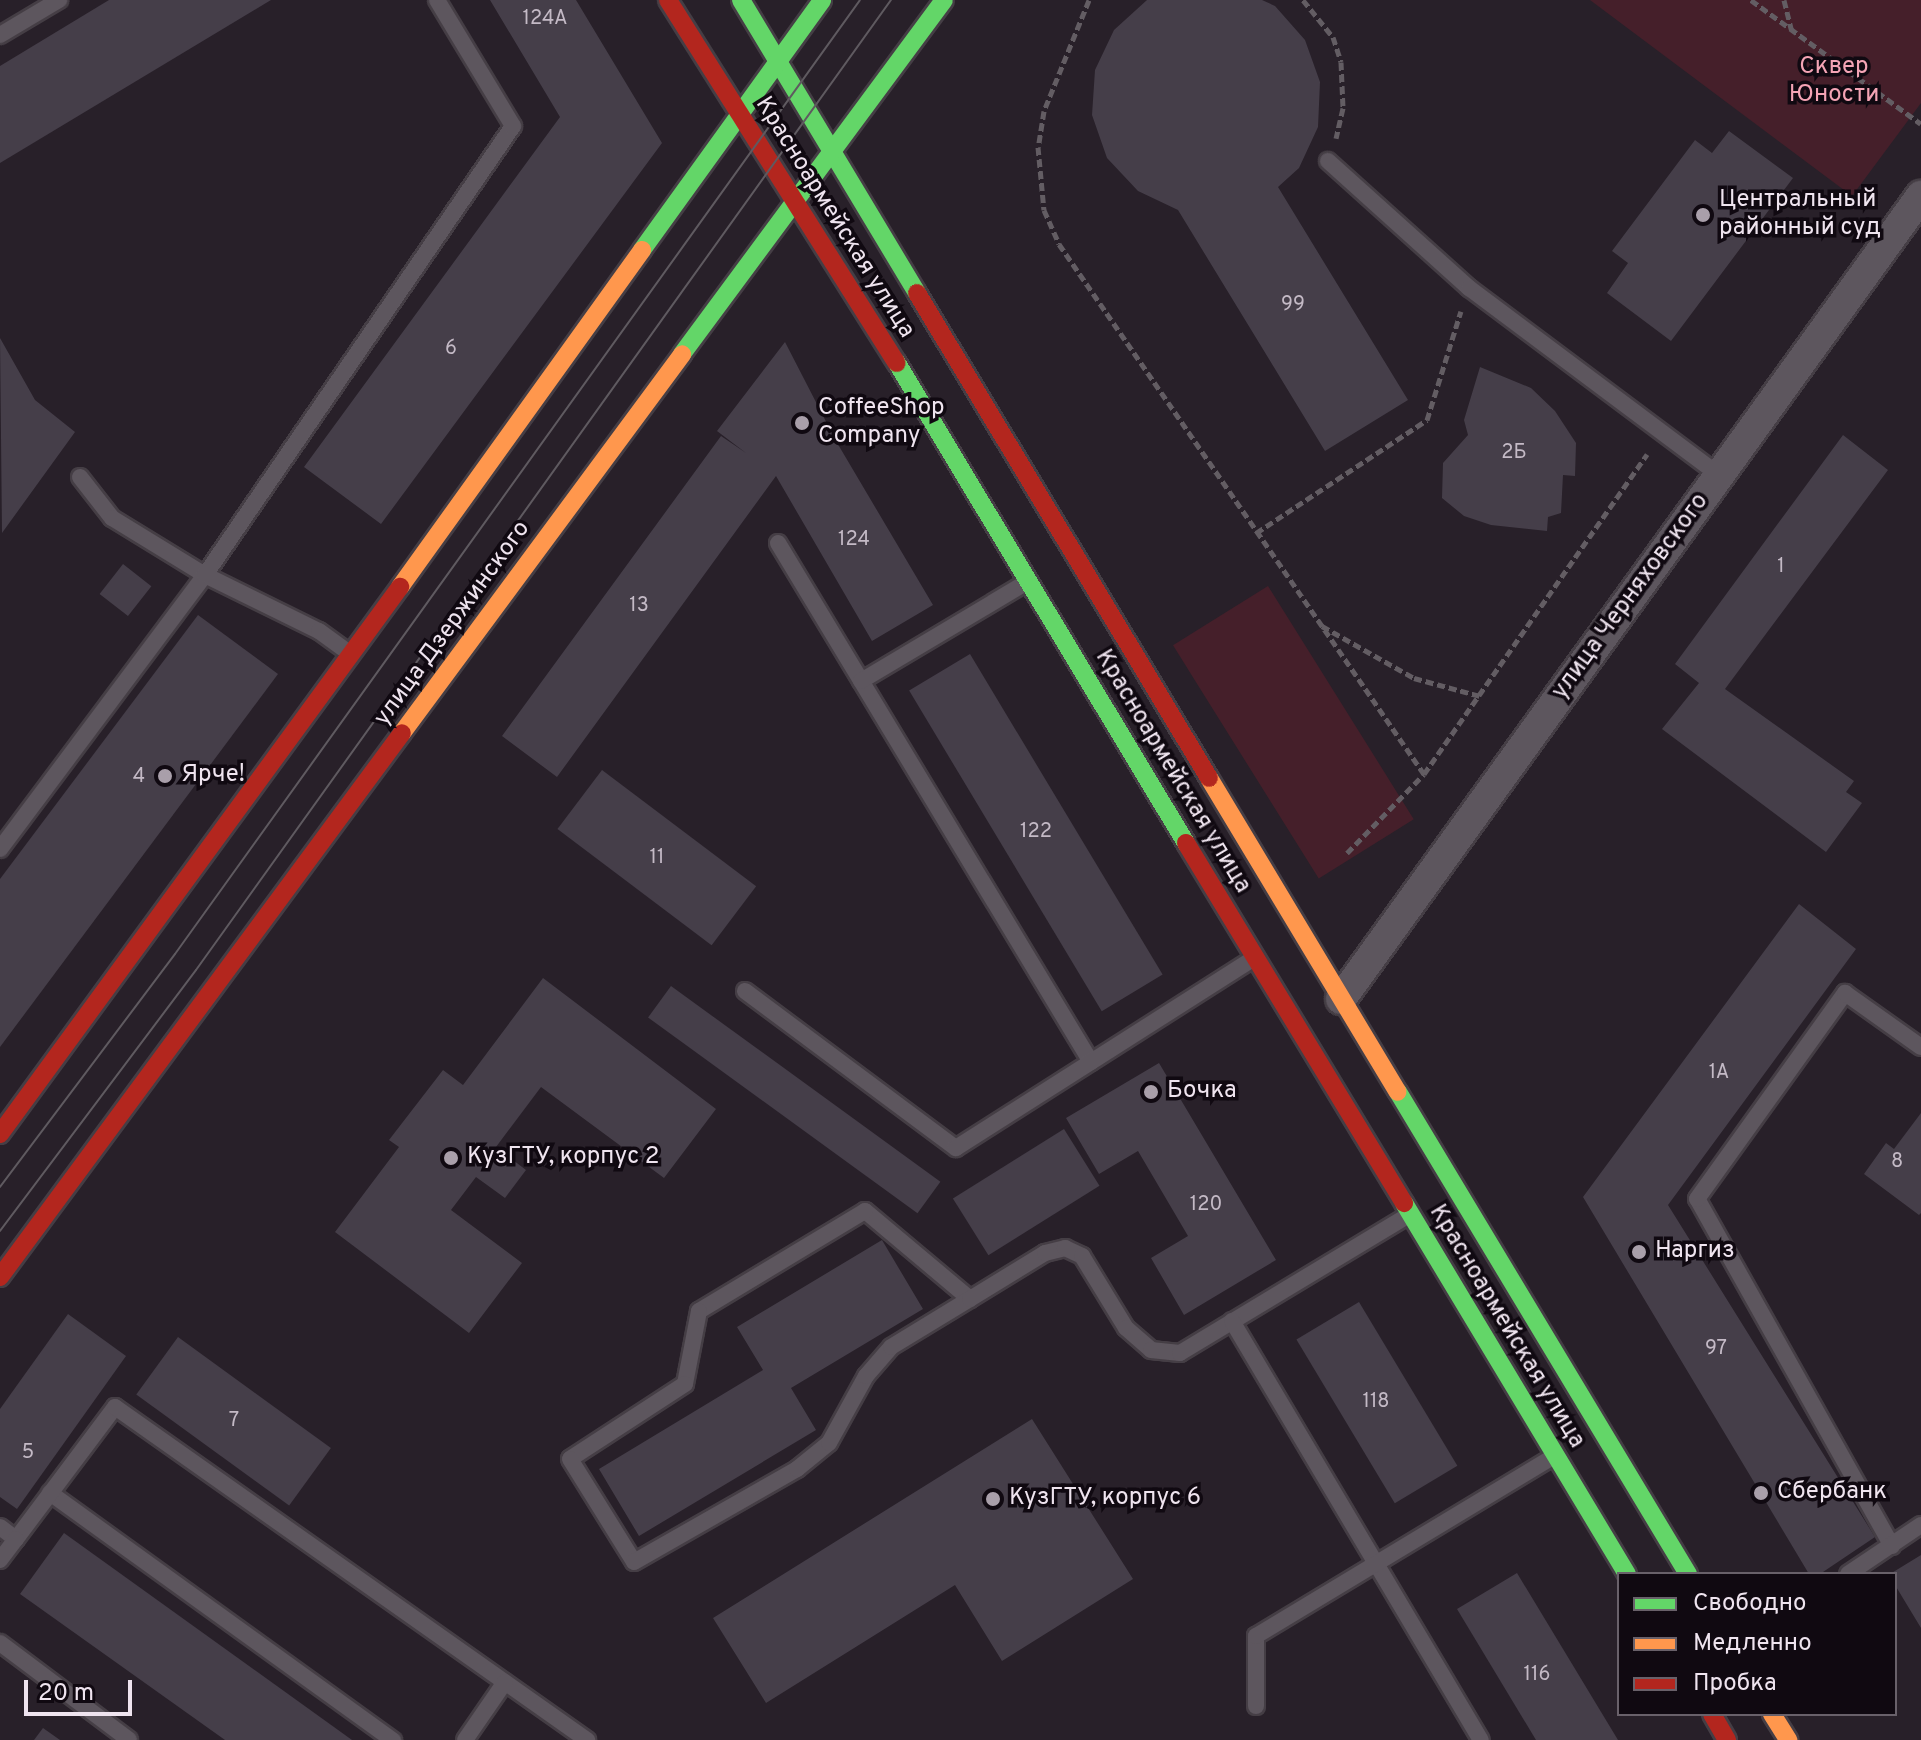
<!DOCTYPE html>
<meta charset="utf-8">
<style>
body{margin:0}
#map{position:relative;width:1921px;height:1740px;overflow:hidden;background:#282029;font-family:Overpass,sans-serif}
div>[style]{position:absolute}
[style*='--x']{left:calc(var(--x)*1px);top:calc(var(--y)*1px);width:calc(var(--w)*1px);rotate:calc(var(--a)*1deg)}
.green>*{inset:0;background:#451f2a;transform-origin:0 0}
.building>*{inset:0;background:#453e49;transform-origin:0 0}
.path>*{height:5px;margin-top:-2.5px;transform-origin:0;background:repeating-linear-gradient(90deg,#635d63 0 8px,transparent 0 12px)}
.roads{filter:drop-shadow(2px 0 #453e45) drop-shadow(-2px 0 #453e45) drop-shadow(0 2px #453e45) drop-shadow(0 -2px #453e45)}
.lane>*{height:16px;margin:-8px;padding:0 8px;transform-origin:8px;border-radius:8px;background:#5d565e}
.street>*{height:30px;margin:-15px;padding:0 15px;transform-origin:15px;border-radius:15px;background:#5d565e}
.fast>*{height:18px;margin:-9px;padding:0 9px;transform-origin:9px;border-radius:9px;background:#63d668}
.slow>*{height:18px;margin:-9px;padding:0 9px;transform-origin:9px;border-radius:9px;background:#ff974d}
.jam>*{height:18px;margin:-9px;padding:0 9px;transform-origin:9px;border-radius:9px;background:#b3261e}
.tram>*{height:2px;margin:-1px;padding:0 1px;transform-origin:1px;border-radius:1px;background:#5f5a60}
.dots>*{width:22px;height:22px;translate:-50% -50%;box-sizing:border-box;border:4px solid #100911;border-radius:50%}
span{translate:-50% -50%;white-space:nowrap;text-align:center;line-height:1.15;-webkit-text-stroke:7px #100911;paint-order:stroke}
.number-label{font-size:20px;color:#c4bac6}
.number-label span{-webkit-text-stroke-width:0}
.park-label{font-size:24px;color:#f4a4b5}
.poi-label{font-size:24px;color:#efe4ef}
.left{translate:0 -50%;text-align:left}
.street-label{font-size:24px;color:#efe4ef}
.legend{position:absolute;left:1617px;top:1572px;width:280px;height:144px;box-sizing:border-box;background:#100911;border:2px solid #69616a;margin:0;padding:10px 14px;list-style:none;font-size:24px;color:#efe4ef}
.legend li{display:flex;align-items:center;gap:16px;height:40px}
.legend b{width:40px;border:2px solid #69616a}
.scale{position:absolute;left:24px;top:1680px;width:108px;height:36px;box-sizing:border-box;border:4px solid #efe4ef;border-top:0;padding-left:10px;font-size:24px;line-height:28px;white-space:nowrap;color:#efe4ef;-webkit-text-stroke:6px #100911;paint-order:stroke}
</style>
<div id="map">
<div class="green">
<div style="clip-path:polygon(1590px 0,1921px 0,1921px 103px,1852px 196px)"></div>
<div style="left:1268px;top:586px;width:275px;height:112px;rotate:58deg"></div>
</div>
<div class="building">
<div style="clip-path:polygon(109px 0,271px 0,0 163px,0 66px)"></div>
<div style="clip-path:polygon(490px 0,576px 0,662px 143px,381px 524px,304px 467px,560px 117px)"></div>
<div style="clip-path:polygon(1147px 0,1262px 0,1275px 6px,1305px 40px,1320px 82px,1318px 127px,1299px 168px,1278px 187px,1408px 400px,1325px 451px,1178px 210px,1138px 191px,1107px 158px,1092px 115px,1095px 70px,1114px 30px)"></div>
<div style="clip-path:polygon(1729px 131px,1793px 178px,1671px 341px,1607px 293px,1628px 263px,1612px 251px,1695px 140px,1712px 153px)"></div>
<div style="clip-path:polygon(0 338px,35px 400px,75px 432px,2px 533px)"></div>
<div style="clip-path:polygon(785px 342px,836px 441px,933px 605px,872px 641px,776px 476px,557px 777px,502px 736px,721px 436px,746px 453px,717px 431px)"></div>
<div style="clip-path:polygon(1480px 367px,1531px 388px,1555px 411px,1576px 443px,1575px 476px,1563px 475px,1561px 513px,1548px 517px,1547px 531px,1491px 525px,1464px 516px,1442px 498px,1443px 463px,1468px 435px,1464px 420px)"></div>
<div style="clip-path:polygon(1843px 435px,1888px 470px,1725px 689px,1854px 781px,1846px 792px,1862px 803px,1826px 852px,1662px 729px,1699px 683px,1675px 664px)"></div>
<div style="left:123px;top:564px;width:36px;height:38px;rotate:38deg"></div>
<div style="clip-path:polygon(198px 615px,278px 674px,0 1047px,0 879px)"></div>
<div style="left:970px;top:654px;width:374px;height:71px;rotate:59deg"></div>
<div style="left:602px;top:770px;width:193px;height:74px;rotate:37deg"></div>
<div style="clip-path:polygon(1799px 904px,1856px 949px,1668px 1205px,1875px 1537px,1820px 1574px,1809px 1574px,1583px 1197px)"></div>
<div style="clip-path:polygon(543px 978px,716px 1109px,664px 1178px,541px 1087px,496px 1147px,526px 1170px,505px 1198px,476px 1177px,451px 1210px,522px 1263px,469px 1333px,335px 1232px,399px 1147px,389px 1140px,443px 1070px,463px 1085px)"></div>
<div style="left:671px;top:986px;width:333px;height:39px;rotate:36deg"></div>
<div style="clip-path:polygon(1159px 1063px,1276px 1260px,1184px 1315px,1151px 1258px,1188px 1236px,1138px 1151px,1099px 1174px,1066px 1118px)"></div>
<div style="clip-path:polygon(1921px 1113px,1921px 1213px,1919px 1215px,1864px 1174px,1886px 1143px,1894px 1149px)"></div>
<div style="left:1064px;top:1129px;width:67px;height:131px;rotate:58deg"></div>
<div style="clip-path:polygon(882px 1240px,923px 1309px,791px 1388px,816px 1430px,639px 1536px,599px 1469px,763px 1370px,737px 1327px)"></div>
<div style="left:1359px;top:1302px;width:191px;height:73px;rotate:59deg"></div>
<div style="clip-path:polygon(68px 1314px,126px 1356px,17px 1509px,0 1497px,0 1409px)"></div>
<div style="left:178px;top:1337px;width:189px;height:71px;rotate:36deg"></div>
<div style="clip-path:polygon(1032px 1419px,1133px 1579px,1002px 1661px,955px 1585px,766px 1703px,713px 1618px)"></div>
<div style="clip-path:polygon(64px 1533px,352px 1740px,225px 1740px,20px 1594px)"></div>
<div style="clip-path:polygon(1921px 1555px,1921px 1628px,1895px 1585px,1895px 1574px,1890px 1574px)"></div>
<div style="clip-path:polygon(1517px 1573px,1618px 1740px,1536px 1740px,1457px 1609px)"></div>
<div style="clip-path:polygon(43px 1728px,60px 1740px,34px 1740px)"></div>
</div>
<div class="path">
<div style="--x:1089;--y:0;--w:120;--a:112.1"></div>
<div style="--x:1044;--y:111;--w:36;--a:99"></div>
<div style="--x:1038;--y:147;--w:63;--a:84.6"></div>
<div style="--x:1044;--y:210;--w:37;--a:66"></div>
<div style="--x:1059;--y:244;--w:644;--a:55.45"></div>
<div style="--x:1303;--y:0;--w:48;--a:51"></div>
<div style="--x:1333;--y:37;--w:26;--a:72"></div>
<div style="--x:1341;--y:62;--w:46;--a:87.5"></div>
<div style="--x:1343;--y:108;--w:31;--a:103"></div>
<div style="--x:1751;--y:0;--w:210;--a:36.1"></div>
<div style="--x:1784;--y:0;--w:30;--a:76"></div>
<div style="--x:1256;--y:533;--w:205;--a:-33.5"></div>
<div style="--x:1427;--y:420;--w:114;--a:-72.7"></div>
<div style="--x:1322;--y:626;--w:106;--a:29.5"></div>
<div style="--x:1414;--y:678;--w:68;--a:15.3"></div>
<div style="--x:1347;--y:853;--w:110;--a:-45.7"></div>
<div style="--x:1424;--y:774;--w:390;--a:-55.1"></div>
</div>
<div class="roads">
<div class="lane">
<div style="--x:0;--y:35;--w:69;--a:-30.7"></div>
<div style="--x:1328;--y:161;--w:190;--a:42"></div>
<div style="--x:1469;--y:288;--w:312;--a:36.8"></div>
<div style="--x:80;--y:477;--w:52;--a:52"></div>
<div style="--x:112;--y:518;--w:109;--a:31.5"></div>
<div style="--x:205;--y:575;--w:127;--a:26.2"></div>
<div style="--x:319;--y:631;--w:37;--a:36"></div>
<div style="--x:778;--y:543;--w:606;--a:58.91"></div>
<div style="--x:861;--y:681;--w:193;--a:-30.8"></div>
<div style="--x:0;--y:849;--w:342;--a:-53.2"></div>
<div style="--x:205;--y:575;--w:544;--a:-55.55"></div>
<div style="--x:513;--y:126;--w:147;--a:-121.1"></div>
<div style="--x:745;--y:991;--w:263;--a:36.7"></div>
<div style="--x:956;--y:1148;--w:353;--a:-32.5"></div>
<div style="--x:970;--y:1299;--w:137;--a:-140"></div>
<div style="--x:865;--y:1211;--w:194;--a:148.9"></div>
<div style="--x:699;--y:1311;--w:74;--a:100.9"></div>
<div style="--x:685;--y:1384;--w:137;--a:146.9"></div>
<div style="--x:570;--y:1459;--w:121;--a:58.1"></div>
<div style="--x:634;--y:1562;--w:188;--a:-29.7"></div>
<div style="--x:797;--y:1469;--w:41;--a:-39.1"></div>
<div style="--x:829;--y:1443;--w:77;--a:-61.1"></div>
<div style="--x:866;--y:1376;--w:38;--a:-49"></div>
<div style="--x:891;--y:1347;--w:92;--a:-31.3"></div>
<div style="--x:970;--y:1299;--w:88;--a:-31.5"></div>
<div style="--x:1045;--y:1253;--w:21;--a:-14"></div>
<div style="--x:1065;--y:1248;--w:19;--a:25"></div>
<div style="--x:1082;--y:1256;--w:84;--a:58.6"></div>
<div style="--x:1126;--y:1328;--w:33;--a:41"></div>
<div style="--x:1151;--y:1350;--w:29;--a:6"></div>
<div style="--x:1180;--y:1353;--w:267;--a:-31.1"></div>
<div style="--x:1232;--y:1321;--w:487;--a:59.3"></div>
<div style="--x:50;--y:1493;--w:423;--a:35.8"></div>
<div style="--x:0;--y:1527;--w:20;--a:37"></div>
<div style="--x:16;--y:1539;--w:165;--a:-53.1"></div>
<div style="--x:115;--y:1407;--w:578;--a:35.2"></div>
<div style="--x:1892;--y:1546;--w:398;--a:-119.3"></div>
<div style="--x:1697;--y:1199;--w:254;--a:-54.3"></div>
<div style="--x:1845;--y:993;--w:93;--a:35.4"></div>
<div style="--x:0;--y:1560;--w:26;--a:-53"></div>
<div style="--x:1848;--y:1574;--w:88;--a:-33.9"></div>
<div style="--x:0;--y:1643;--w:161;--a:36.9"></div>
<div style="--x:1256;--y:1706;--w:70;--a:-90"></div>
<div style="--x:1256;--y:1636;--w:348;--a:-31.1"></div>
<div style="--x:465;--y:1740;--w:70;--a:-55.4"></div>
</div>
<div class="street">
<div style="--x:1341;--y:999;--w:991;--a:-54.16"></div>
</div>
<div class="fast">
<div style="--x:741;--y:0;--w:342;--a:59"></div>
<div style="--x:642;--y:250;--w:308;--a:-54.2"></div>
<div style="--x:682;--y:354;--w:440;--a:-53.5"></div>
<div style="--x:897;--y:363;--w:560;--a:58.95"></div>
<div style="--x:1398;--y:1092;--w:563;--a:58.97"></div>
<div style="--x:1404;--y:1203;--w:433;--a:59"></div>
</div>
<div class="slow">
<div style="--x:400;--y:587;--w:415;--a:-54.3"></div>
<div style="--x:402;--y:733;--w:471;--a:-53.5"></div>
<div style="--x:1209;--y:778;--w:366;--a:59"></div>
<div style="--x:1772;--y:1714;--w:31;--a:58"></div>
</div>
<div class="jam">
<div style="--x:668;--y:0;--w:429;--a:57.8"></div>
<div style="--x:917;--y:293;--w:566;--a:58.95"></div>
<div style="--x:1186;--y:843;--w:421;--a:58.8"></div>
<div style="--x:0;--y:1134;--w:678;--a:-53.82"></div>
<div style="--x:0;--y:1277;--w:676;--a:-53.54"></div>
<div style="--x:1712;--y:1714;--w:30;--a:60"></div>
</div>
</div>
<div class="tram">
<div style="--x:0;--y:1187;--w:291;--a:-53.1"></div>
<div style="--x:175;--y:954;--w:1174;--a:-54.32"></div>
<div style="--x:0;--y:1231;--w:326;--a:-53.1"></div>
<div style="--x:196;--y:970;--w:1193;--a:-54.38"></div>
</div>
<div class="dots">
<div style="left:1703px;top:215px;background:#a99faa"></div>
<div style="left:802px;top:423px;background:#a99faa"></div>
<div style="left:165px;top:776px;background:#a99faa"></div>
<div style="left:1151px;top:1092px;background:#a99faa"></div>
<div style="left:451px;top:1158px;background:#a99faa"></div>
<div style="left:1639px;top:1252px;background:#a99faa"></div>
<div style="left:1761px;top:1493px;background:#a99faa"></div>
<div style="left:993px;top:1499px;background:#a99faa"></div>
</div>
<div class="number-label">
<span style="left:545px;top:19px">124А</span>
<span style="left:1293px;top:305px">99</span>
<span style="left:451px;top:349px">6</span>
<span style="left:1514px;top:453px">2Б</span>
<span style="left:854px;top:540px">124</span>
<span style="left:1781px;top:567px">1</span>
<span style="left:639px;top:606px">13</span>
<span style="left:139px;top:777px">4</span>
<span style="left:1036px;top:832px">122</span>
<span style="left:657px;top:858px">11</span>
<span style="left:1719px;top:1073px">1А</span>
<span style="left:1897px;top:1162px">8</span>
<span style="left:1206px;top:1205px">120</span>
<span style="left:1716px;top:1349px">97</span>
<span style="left:1376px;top:1402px">118</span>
<span style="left:234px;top:1421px">7</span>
<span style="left:28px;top:1453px">5</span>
<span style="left:1537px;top:1675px">116</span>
</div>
<div class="park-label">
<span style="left:1834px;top:82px">Сквер<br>Юности</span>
</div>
<div class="poi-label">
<span class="left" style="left:1719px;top:215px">Центральный<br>районный суд</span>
<span class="left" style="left:818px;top:423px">CoffeeShop<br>Company</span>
<span class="left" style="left:181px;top:776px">Ярче!</span>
<span class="left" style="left:1167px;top:1092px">Бочка</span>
<span class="left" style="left:467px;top:1158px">КузГТУ, корпус 2</span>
<span class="left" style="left:1655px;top:1252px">Наргиз</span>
<span class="left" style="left:1777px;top:1493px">Сбербанк</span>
<span class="left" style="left:1009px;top:1499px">КузГТУ, корпус 6</span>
</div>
<div class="street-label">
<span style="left:834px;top:218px;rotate:58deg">Красноармейская улица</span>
<span style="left:1631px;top:597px;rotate:-54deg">улица Черняховского</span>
<span style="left:453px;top:624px;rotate:-54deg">улица Дзержинского</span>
<span style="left:1172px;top:772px;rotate:59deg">Красноармейская улица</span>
<span style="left:1506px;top:1327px;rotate:59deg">Красноармейская улица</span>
</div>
<ul class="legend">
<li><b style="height:10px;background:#63d668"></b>Свободно</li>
<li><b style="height:10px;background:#ff974d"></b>Медленно</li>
<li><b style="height:10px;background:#b3261e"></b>Пробка</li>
</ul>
<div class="scale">20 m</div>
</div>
